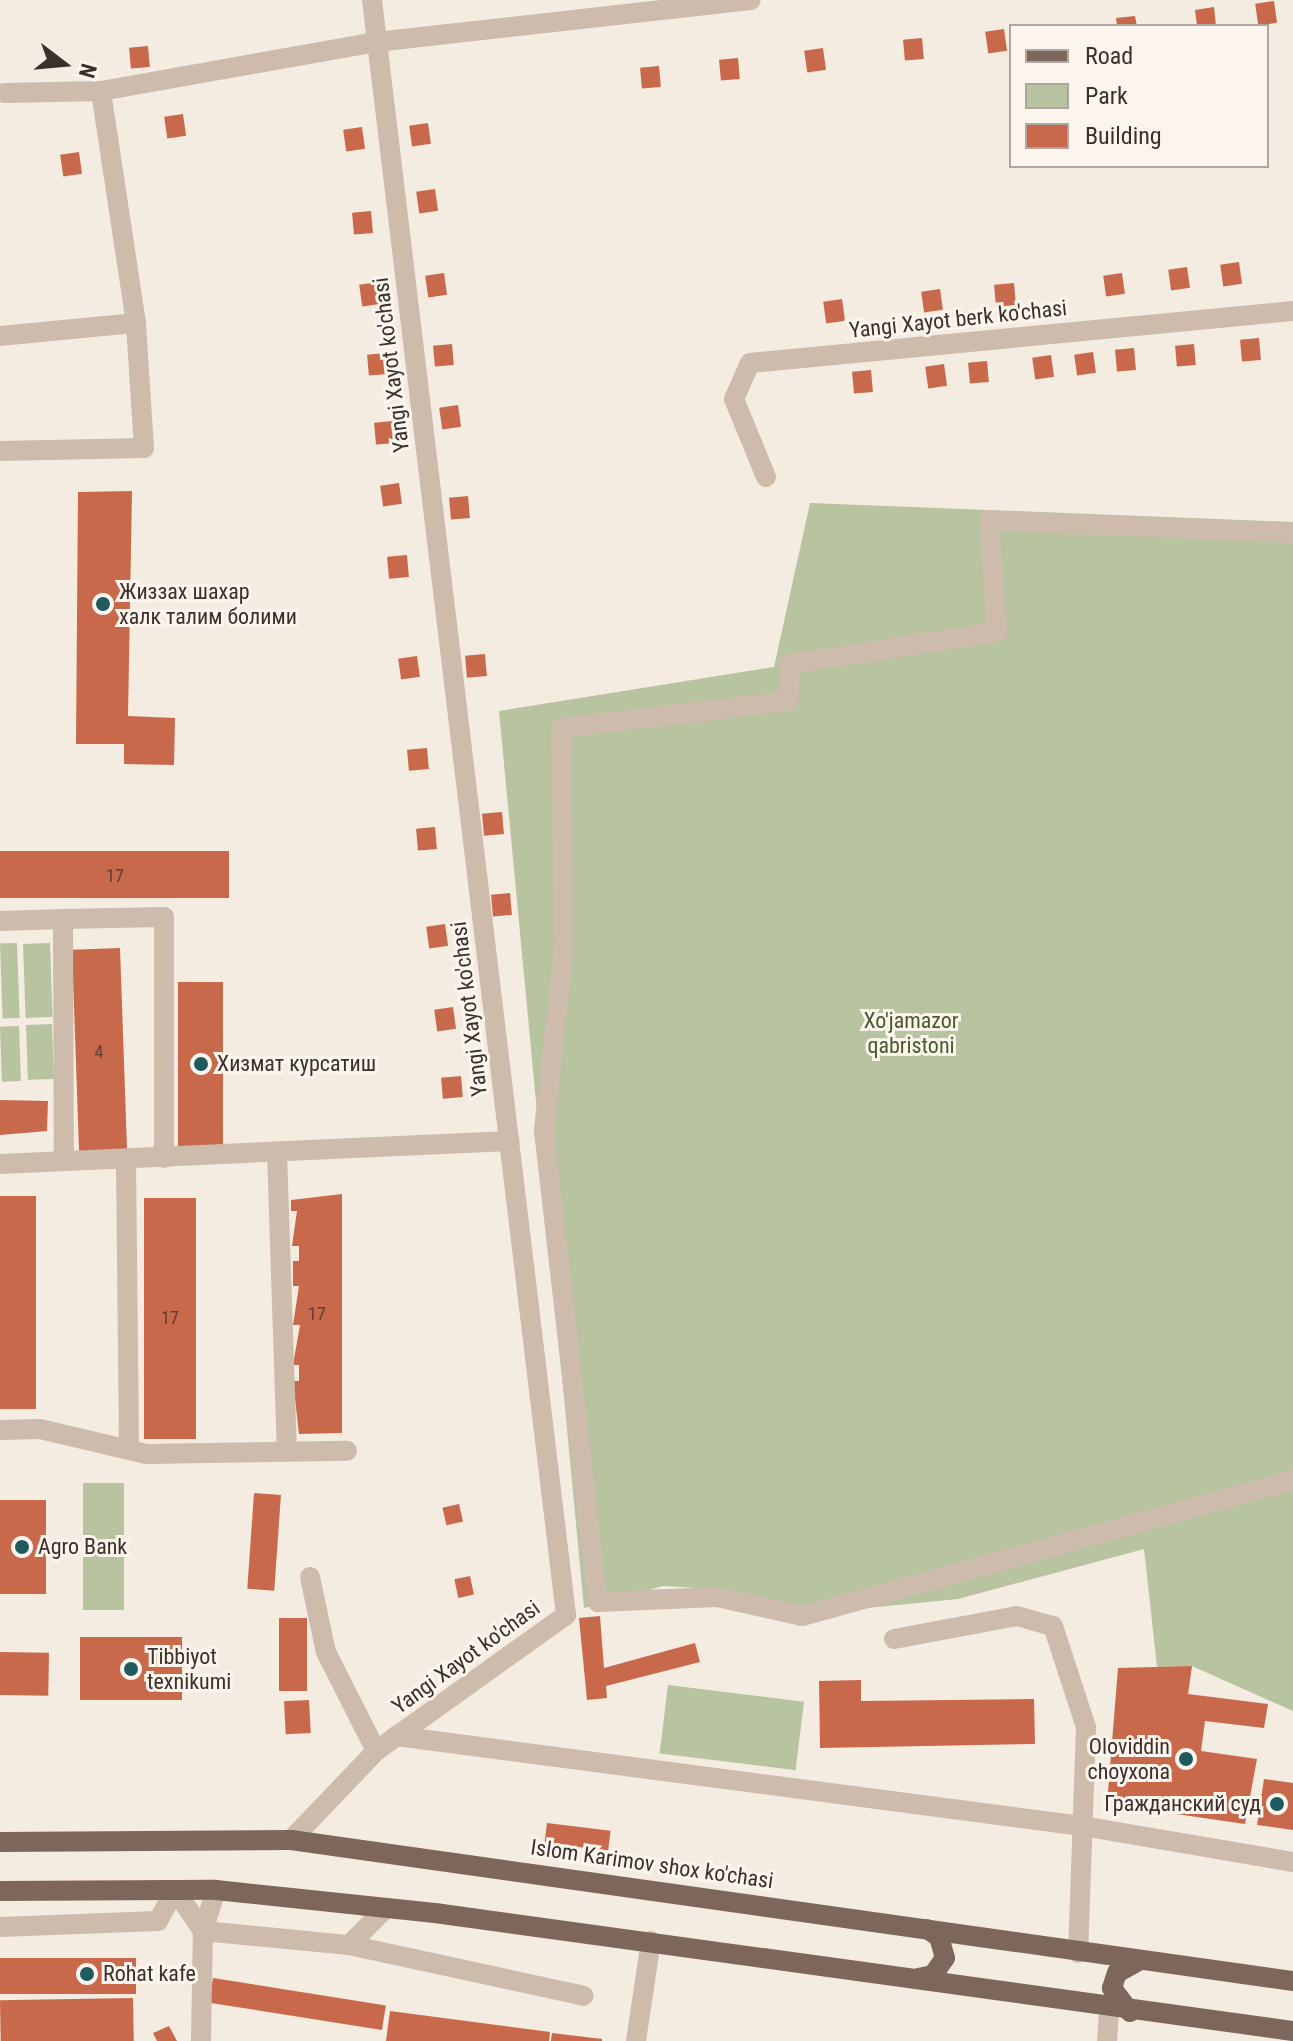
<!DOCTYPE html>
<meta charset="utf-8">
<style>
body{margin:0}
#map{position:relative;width:1293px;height:2041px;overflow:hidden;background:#f4ebe1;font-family:"Roboto Condensed",sans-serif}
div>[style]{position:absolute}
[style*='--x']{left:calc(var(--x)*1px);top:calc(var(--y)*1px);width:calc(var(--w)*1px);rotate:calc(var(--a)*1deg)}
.green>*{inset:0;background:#b8c4a0;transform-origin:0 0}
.building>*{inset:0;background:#c8694b;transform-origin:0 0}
.minor>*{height:20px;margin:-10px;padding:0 10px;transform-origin:10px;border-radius:10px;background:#cdbbac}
.major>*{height:20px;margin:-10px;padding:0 10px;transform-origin:10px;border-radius:10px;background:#7d675c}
.dots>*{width:22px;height:22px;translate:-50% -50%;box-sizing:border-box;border:4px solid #fbf5ee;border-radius:50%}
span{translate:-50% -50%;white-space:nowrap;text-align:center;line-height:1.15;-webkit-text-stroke:6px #fbf5ee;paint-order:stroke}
.number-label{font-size:18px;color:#5e3e33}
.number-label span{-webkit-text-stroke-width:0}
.street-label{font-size:22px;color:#3b302b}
.poi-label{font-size:22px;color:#3b302b}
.left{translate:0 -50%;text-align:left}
.right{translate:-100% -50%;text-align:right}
.park-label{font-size:22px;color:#4a5a2e}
.legend{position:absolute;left:1009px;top:24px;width:260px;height:144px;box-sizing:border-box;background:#fbf5ee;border:2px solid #aea6a0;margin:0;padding:10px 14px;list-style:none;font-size:24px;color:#3b302b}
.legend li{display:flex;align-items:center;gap:16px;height:40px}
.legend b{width:40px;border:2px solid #aea6a0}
.north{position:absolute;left:24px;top:24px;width:80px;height:80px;-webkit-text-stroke:6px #fbf5ee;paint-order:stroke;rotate:106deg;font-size:22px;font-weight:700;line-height:32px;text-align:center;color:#3b302b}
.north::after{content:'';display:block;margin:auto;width:28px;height:36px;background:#3b302b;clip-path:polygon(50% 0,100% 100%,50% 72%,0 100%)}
</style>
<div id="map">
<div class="green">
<div style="clip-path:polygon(810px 503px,1293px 522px,1293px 1711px,1192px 1666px,1157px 1667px,1144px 1549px,958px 1599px,796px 1615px,731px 1590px,663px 1586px,584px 1608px,499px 711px,774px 667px)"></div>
<div style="left:17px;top:943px;width:75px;height:17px;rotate:88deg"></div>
<div style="left:50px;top:943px;width:74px;height:27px;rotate:88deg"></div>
<div style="left:52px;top:1024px;width:55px;height:26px;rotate:88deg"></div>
<div style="left:19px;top:1026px;width:55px;height:19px;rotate:88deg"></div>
<div style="left:83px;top:1483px;width:41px;height:127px"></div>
<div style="left:668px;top:1685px;width:137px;height:69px;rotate:7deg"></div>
</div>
<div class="building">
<div style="left:1274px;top:1px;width:22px;height:19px;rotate:82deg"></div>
<div style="clip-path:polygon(1214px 7px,1216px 26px,1197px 26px,1195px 10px)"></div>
<div style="clip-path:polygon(1135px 16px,1137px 26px,1117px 26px,1116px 18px)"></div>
<div style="left:1004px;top:29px;width:22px;height:19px;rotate:82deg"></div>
<div style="left:922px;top:38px;width:21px;height:19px;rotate:85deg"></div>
<div style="left:148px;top:46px;width:21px;height:19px;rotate:85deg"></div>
<div style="left:823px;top:48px;width:22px;height:19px;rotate:82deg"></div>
<div style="left:738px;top:58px;width:21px;height:19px;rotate:85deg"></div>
<div style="left:659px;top:66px;width:21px;height:19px;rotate:85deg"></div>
<div style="left:183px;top:114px;width:22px;height:19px;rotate:82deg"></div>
<div style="left:428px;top:123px;width:21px;height:19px;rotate:82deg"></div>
<div style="left:362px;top:127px;width:22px;height:19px;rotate:82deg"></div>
<div style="left:79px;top:152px;width:22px;height:19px;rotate:82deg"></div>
<div style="left:435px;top:189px;width:22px;height:19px;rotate:82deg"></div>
<div style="left:371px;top:211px;width:22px;height:19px;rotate:85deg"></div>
<div style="left:1239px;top:262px;width:22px;height:19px;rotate:82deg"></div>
<div style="left:1187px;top:267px;width:21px;height:19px;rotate:82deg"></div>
<div style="left:444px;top:273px;width:22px;height:19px;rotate:82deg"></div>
<div style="left:1122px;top:273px;width:21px;height:19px;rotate:82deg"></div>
<div style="left:378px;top:282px;width:22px;height:19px;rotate:82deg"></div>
<div style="left:1014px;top:283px;width:22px;height:20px;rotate:85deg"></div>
<div style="left:940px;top:289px;width:21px;height:19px;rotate:82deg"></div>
<div style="left:842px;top:299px;width:22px;height:19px;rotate:82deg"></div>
<div style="left:1259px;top:338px;width:22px;height:19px;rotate:85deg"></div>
<div style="left:452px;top:344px;width:21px;height:19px;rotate:85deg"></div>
<div style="left:1194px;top:344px;width:21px;height:19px;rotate:85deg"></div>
<div style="left:1134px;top:348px;width:22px;height:19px;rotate:85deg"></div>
<div style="left:1093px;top:352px;width:21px;height:19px;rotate:82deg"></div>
<div style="left:386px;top:353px;width:21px;height:19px;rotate:85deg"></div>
<div style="left:1051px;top:355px;width:22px;height:19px;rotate:82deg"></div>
<div style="left:987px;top:361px;width:21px;height:19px;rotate:85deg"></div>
<div style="left:944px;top:364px;width:22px;height:19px;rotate:82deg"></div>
<div style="left:871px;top:370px;width:22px;height:19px;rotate:85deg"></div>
<div style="left:458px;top:405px;width:22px;height:19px;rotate:82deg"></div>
<div style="left:393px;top:421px;width:22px;height:19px;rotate:85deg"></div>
<div style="left:399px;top:483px;width:21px;height:19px;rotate:82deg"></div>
<div style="clip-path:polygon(132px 491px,128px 716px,175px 718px,174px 765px,124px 764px,124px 744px,76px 744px,78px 492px)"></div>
<div style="left:468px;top:496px;width:22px;height:19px;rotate:85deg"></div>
<div style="left:407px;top:555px;width:22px;height:20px;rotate:85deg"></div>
<div style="left:485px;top:654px;width:22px;height:20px;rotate:85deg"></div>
<div style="left:417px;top:656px;width:21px;height:19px;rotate:82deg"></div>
<div style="left:427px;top:748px;width:21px;height:20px;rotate:85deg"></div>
<div style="left:502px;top:812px;width:22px;height:20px;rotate:85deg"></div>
<div style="left:435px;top:827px;width:22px;height:19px;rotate:85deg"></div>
<div style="left:229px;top:851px;width:47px;height:229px;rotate:90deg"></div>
<div style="left:510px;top:893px;width:22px;height:19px;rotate:85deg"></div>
<div style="left:445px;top:924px;width:22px;height:19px;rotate:82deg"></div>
<div style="left:120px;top:948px;width:205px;height:48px;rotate:88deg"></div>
<div style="left:178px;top:982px;width:45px;height:165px"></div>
<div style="left:453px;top:1007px;width:22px;height:19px;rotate:82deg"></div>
<div style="left:461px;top:1076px;width:21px;height:20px;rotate:85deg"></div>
<div style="clip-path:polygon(0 1100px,48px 1101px,47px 1131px,0 1135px)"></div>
<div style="clip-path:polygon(342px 1194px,342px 1433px,299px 1434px,293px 1381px,299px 1381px,299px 1365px,293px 1365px,300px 1325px,293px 1325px,299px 1286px,293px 1286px,293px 1261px,299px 1261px,299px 1246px,292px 1246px,297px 1211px,291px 1211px,291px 1200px)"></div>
<div style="left:36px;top:1196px;width:213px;height:36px;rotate:90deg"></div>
<div style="left:144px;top:1198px;width:52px;height:241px"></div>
<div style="left:254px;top:1493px;width:27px;height:96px;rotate:4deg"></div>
<div style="left:0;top:1500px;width:46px;height:94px"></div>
<div style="left:459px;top:1504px;width:18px;height:17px;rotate:77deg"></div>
<div style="left:470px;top:1576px;width:19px;height:16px;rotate:78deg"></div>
<div style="clip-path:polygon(600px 1616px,604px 1668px,695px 1643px,700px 1662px,606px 1686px,607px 1698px,587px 1700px,579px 1618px)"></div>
<div style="left:279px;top:1618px;width:28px;height:73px"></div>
<div style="left:182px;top:1637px;width:63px;height:102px;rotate:90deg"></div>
<div style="left:0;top:1652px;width:49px;height:43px;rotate:1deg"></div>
<div style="clip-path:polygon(1192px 1666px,1188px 1694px,1268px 1704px,1264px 1728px,1205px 1721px,1201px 1751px,1257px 1759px,1245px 1824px,1107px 1804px,1118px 1668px)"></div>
<div style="clip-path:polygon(861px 1680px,861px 1701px,1034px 1699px,1035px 1744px,820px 1748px,819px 1681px)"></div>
<div style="left:309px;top:1700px;width:33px;height:25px;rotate:87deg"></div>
<div style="clip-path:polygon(1264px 1779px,1293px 1783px,1293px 1830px,1257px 1825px)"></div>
<div style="left:547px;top:1823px;width:64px;height:20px;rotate:7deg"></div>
<div style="left:136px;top:1958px;width:36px;height:136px;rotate:90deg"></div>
<div style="left:213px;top:1978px;width:175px;height:25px;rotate:9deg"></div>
<div style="left:133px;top:1998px;width:43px;height:133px;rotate:89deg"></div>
<div style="clip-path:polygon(390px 2011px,550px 2032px,549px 2041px,386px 2041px)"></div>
<div style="clip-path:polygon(169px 2026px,177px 2041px,157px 2041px,153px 2033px)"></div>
<div style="clip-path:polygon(552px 2033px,602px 2039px,602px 2041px,551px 2041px)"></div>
</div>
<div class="minor">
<div style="--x:5;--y:93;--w:96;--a:-1.2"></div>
<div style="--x:101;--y:91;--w:279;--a:-10.1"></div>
<div style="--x:376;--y:42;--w:377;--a:-6.4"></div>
<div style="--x:0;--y:336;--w:137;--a:-5.5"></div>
<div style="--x:0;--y:451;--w:144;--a:-1.2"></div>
<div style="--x:144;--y:448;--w:125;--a:-93.7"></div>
<div style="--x:136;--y:323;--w:235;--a:-98.6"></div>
<div style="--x:766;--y:477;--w:84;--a:-112.3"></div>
<div style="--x:734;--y:399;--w:39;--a:-66"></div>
<div style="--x:750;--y:363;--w:545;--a:-5.47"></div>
<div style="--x:1293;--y:533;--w:304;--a:-177.6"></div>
<div style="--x:989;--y:520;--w:112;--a:85.9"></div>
<div style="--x:997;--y:632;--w:209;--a:171.2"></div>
<div style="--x:790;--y:664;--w:37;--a:93"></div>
<div style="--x:788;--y:701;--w:229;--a:173.2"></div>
<div style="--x:561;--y:728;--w:218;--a:89.2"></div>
<div style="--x:564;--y:946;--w:186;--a:96.2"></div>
<div style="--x:544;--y:1131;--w:474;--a:83.5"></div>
<div style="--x:598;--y:1602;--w:119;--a:-2.4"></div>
<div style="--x:717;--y:1597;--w:87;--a:12.6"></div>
<div style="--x:802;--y:1616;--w:509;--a:-15.48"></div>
<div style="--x:63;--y:919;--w:101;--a:-1.1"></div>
<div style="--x:164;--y:917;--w:241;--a:90"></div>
<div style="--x:0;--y:921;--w:63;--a:-1.8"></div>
<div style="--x:63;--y:919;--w:242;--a:89.8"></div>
<div style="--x:277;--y:1153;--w:299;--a:88.1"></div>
<div style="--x:126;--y:1160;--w:290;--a:89.4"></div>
<div style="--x:0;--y:1164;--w:510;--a:-2.59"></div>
<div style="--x:0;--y:1430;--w:40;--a:-1.4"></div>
<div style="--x:40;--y:1429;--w:109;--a:13.3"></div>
<div style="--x:146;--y:1454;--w:201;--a:-0.9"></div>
<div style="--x:310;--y:1577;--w:77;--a:78"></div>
<div style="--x:326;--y:1652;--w:111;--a:63.2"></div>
<div style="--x:894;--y:1639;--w:125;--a:-10.6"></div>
<div style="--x:1017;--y:1616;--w:37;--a:16"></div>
<div style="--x:1053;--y:1626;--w:106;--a:71.9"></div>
<div style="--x:1086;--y:1727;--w:226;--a:92"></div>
<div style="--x:396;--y:1736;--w:692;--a:7.47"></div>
<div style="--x:1082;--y:1826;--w:214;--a:9.7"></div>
<div style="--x:291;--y:1840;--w:123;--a:-46.3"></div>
<div style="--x:376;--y:1751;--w:234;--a:-35.6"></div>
<div style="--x:566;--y:1615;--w:1627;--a:-96.85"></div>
<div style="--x:0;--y:1927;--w:158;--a:-2.2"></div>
<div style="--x:158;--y:1921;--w:35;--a:-61"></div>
<div style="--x:175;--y:1890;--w:50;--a:55.7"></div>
<div style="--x:203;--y:1931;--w:147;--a:5.5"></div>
<div style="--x:349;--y:1945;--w:52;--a:-45"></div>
<div style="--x:349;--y:1945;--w:240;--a:12.2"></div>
<div style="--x:201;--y:2041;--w:110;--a:-89"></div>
<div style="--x:203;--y:1931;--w:43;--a:-72.4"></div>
<div style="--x:636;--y:2041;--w:101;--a:-81.5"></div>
<div style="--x:1107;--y:2041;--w:32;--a:-86"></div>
</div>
<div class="major">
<div style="--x:0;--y:1842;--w:291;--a:-0.4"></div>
<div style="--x:291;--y:1840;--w:1012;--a:8.01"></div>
<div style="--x:0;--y:1891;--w:216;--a:-0.3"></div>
<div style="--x:216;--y:1890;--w:220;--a:6"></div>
<div style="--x:435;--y:1913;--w:866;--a:7.83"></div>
<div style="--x:918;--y:1978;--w:15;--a:-11"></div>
<div style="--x:933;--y:1975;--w:21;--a:-55"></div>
<div style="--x:945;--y:1958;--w:22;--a:-106"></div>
<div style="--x:939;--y:1937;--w:14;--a:-146"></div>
<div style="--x:1130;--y:2012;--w:30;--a:-127"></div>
<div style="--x:1112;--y:1988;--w:16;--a:-72"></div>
<div style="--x:1117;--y:1973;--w:23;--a:-29"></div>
</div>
<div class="dots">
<div style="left:103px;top:604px;background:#1f5a5e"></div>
<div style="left:201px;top:1064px;background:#1f5a5e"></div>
<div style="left:22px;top:1547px;background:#1f5a5e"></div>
<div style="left:131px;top:1669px;background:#1f5a5e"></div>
<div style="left:1186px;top:1759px;background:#1f5a5e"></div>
<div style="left:1277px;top:1804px;background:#1f5a5e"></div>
<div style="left:87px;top:1974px;background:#1f5a5e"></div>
</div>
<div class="number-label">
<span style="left:115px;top:876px">17</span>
<span style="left:99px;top:1052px">4</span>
<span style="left:317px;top:1314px">17</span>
<span style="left:170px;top:1318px">17</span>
</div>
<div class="street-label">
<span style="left:958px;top:319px;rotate:-6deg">Yangi Xayot berk ko'chasi</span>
<span style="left:391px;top:365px;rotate:-97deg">Yangi Xayot ko'chasi</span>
<span style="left:469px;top:1009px;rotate:-97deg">Yangi Xayot ko'chasi</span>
<span style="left:466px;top:1657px;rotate:-36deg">Yangi Xayot ko'chasi</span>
<span style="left:652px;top:1864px;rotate:8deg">Islom Karimov shox ko'chasi</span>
</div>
<div class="poi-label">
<span class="left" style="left:119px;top:604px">Жиззах шахар<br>халк талим болими</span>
<span class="left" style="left:217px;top:1064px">Хизмат курсатиш</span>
<span class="left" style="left:38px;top:1547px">Agro Bank</span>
<span class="left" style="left:147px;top:1669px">Tibbiyot<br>texnikumi</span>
<span class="right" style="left:1170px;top:1759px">Oloviddin<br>choyxona</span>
<span class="right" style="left:1261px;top:1804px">Гражданский суд</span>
<span class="left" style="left:103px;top:1974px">Rohat kafe</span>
</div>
<div class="park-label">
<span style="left:911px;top:1033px">Xo'jamazor<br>qabristoni</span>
</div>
<ul class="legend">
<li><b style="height:10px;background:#7d675c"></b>Road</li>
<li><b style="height:22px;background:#b8c4a0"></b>Park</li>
<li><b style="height:22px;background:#c8694b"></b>Building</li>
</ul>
<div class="north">N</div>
</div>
